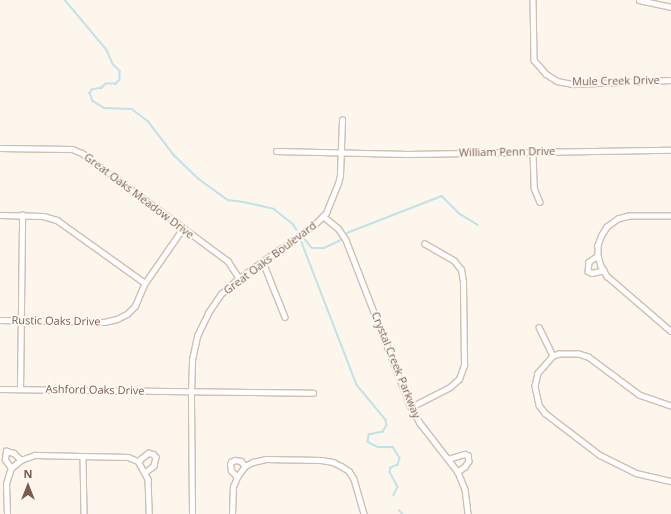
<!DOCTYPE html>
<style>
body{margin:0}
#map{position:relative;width:671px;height:514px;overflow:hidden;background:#fdf6ec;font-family:"Open Sans",sans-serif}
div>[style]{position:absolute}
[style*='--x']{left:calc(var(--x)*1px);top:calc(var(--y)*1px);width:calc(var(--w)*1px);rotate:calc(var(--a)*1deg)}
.stream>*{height:1.5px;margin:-0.75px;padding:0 0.75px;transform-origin:0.75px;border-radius:0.75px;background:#bfe3e8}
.roads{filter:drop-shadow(1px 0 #d1beb0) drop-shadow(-1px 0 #d1beb0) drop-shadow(0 1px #d1beb0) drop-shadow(0 -1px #d1beb0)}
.street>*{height:4.5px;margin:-2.25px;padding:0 2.25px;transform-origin:2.25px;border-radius:2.25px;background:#fff}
span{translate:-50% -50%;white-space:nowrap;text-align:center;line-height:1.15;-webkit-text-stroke:3.5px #fffaf3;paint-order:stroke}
.street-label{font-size:11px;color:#7a5c4d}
.north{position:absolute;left:8px;top:466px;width:40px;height:40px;-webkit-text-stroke:3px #fffaf3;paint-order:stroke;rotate:0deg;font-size:11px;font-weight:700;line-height:16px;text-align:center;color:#7a5c4d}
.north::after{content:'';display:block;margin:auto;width:14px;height:18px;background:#7a5c4d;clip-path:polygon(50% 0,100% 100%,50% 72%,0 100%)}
</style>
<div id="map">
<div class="stream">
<div style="--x:65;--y:0;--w:65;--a:50"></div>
<div style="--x:107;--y:50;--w:15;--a:67"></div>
<div style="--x:113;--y:64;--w:10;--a:45"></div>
<div style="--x:120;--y:71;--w:9;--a:90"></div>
<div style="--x:120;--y:80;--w:6;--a:135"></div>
<div style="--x:116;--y:84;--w:10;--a:180"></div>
<div style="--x:106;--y:84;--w:6;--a:135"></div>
<div style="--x:102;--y:88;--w:10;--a:169"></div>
<div style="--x:92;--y:90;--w:4;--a:124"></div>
<div style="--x:90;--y:93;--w:9;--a:69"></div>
<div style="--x:93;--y:101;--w:13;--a:32"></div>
<div style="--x:104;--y:108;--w:28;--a:2"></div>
<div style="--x:132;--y:109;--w:20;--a:37"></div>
<div style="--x:148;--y:121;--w:43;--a:52.6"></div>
<div style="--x:174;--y:155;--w:35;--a:44"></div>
<div style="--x:199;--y:179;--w:36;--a:36"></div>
<div style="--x:228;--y:200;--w:16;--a:7"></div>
<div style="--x:244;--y:202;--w:31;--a:13"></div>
<div style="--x:274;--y:209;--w:24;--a:38"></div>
<div style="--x:293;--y:224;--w:7;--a:56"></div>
<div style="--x:347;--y:233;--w:102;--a:-21.3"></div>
<div style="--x:442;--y:196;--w:25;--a:45"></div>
<div style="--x:460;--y:214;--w:21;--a:31"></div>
<div style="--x:304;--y:238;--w:13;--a:51"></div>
<div style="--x:312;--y:248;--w:12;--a:0"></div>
<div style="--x:324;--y:248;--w:19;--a:-25"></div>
<div style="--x:301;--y:240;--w:155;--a:68.9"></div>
<div style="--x:357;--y:385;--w:45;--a:50.4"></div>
<div style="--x:386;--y:420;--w:5;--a:79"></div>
<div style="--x:387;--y:425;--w:8;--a:120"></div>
<div style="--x:383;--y:432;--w:14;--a:168"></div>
<div style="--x:369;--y:435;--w:7;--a:98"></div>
<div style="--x:368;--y:442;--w:11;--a:27"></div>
<div style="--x:378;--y:447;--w:15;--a:0"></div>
<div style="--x:393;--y:447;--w:13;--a:58"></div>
<div style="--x:400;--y:458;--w:7;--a:106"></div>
<div style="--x:398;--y:465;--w:8;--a:157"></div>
<div style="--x:391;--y:468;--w:4;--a:104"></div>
<div style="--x:390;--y:472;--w:17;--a:62"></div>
<div style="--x:398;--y:487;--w:9;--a:117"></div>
<div style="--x:399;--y:510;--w:6;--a:45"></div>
</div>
<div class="roads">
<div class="street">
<div style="--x:533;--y:0;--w:60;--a:89"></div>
<div style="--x:534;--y:60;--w:18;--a:49"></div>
<div style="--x:546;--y:74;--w:13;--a:32"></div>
<div style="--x:557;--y:81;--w:16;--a:11"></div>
<div style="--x:573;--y:84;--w:98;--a:-2.3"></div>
<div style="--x:639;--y:0;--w:33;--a:12"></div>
<div style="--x:0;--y:148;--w:72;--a:0.8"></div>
<div style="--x:72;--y:149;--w:11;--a:22"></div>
<div style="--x:82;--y:153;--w:182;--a:36.5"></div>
<div style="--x:228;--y:261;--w:20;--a:57"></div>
<div style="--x:276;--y:151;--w:132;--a:1.3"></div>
<div style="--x:408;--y:154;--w:263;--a:-0.9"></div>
<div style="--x:533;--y:152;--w:36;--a:88"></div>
<div style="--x:534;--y:188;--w:15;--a:67"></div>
<div style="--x:0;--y:215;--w:43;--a:1.3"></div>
<div style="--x:43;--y:216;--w:15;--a:16"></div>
<div style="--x:57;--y:220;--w:108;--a:35.6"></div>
<div style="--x:323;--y:216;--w:19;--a:39"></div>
<div style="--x:338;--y:228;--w:14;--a:56"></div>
<div style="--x:346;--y:240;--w:177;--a:68.8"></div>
<div style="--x:410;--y:405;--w:21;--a:61"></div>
<div style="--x:420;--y:423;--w:62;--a:52.2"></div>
<div style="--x:458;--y:472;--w:18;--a:68"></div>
<div style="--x:465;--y:489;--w:25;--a:83"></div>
<div style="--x:671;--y:216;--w:42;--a:180"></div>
<div style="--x:629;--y:216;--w:11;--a:165"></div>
<div style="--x:618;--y:219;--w:14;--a:144"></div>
<div style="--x:607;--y:227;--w:9;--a:122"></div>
<div style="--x:602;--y:235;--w:11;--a:112"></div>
<div style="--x:598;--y:245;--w:11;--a:90"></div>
<div style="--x:598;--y:256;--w:10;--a:73"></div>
<div style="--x:601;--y:266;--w:12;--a:59"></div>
<div style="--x:607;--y:276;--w:84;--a:40.7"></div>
<div style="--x:598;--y:256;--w:11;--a:146"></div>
<div style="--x:589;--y:262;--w:9;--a:96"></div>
<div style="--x:588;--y:271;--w:4;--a:27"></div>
<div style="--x:592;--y:273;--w:12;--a:-14"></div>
<div style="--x:263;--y:262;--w:59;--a:68.2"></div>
<div style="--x:0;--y:320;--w:104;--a:1.1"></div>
<div style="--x:104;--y:322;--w:13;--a:-13"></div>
<div style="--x:117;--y:319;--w:11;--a:-27"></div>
<div style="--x:127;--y:314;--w:11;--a:-45"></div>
<div style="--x:135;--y:306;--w:25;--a:-67"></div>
<div style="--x:145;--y:283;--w:67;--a:-55.4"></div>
<div style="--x:539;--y:327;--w:32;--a:64"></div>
<div style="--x:0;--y:389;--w:313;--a:0.7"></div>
<div style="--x:20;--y:389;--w:174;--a:-89.3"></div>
<div style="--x:671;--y:406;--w:34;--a:-161"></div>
<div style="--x:639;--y:395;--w:64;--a:-143.3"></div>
<div style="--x:588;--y:357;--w:10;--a:-163"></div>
<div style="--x:578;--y:354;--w:19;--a:180"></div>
<div style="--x:559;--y:354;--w:6;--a:162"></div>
<div style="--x:553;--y:356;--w:23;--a:131"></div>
<div style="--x:538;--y:373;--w:13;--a:103"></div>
<div style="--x:535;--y:386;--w:19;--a:78"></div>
<div style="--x:539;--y:405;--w:10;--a:53"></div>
<div style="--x:545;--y:413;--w:69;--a:37.4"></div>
<div style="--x:600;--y:455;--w:40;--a:26.6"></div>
<div style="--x:636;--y:473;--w:36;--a:13"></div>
<div style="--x:411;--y:407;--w:44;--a:-27.1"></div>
<div style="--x:450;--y:387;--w:12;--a:-42"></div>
<div style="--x:459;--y:379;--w:15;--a:-70"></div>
<div style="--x:464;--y:365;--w:83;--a:-90.7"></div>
<div style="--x:463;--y:282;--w:12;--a:-99"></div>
<div style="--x:461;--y:270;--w:11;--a:-128"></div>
<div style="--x:454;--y:261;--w:34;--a:-150"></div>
<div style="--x:83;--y:456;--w:58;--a:89"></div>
<div style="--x:448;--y:459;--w:17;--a:-17"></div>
<div style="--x:464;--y:454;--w:4;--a:14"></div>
<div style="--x:468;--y:455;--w:6;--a:81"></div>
<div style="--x:469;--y:461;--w:7;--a:124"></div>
<div style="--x:465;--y:467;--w:9;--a:144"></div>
<div style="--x:138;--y:461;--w:13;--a:-39"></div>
<div style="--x:148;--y:453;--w:5;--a:11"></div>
<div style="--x:153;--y:454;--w:4;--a:45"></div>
<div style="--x:156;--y:457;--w:9;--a:103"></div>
<div style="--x:154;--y:466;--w:11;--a:142"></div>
<div style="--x:11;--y:468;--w:10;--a:-127"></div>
<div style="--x:5;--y:460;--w:9;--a:-84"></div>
<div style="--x:6;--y:451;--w:8;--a:14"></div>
<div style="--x:14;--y:453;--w:10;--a:45"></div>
<div style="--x:237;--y:477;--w:8;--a:-135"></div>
<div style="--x:231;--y:471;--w:6;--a:-99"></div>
<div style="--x:230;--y:465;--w:3;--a:-72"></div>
<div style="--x:231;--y:462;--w:4;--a:-27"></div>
<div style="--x:235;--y:460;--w:6;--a:9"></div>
<div style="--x:241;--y:461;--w:6;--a:51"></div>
<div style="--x:7;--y:514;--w:30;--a:-92"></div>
<div style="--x:6;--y:484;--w:17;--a:-73"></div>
<div style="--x:11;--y:468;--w:13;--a:-39"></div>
<div style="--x:21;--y:460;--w:15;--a:-20"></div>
<div style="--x:35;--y:455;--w:93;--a:1.2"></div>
<div style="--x:128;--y:457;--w:11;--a:22"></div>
<div style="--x:138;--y:461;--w:21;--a:61"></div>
<div style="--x:148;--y:479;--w:35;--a:88"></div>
<div style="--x:192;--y:514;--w:123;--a:-90.5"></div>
<div style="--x:191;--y:391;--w:31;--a:-88"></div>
<div style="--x:192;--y:360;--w:25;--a:-78"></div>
<div style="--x:197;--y:336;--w:25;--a:-64"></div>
<div style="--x:208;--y:313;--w:23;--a:-56"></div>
<div style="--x:221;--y:294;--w:24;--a:-42"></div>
<div style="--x:239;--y:278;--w:92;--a:-35.2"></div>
<div style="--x:314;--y:225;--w:17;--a:-45"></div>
<div style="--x:326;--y:213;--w:31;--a:-68"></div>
<div style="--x:338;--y:184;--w:9;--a:-77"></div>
<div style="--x:340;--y:175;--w:55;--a:-87.9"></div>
<div style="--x:232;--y:514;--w:27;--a:-88"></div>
<div style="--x:233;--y:487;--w:11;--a:-68"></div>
<div style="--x:237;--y:477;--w:14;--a:-54"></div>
<div style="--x:245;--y:466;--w:9;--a:-27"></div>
<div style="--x:253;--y:462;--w:13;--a:-13"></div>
<div style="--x:266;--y:459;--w:55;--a:1"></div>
<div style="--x:321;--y:460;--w:12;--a:9"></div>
<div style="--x:333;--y:462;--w:9;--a:27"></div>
<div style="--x:341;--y:466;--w:9;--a:32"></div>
<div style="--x:349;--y:471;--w:9;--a:58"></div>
<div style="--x:354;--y:479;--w:36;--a:74"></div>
</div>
</div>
<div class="street-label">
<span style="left:616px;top:81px;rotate:-1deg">Mule Creek Drive</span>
<span style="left:507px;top:152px;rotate:-1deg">William Penn Drive</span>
<span style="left:139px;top:196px;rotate:37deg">Great Oaks Meadow Drive</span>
<span style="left:270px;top:258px;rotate:-37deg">Great Oaks Boulevard</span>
<span style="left:56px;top:321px;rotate:1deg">Rustic Oaks Drive</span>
<span style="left:396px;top:365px;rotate:68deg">Crystal Creek Parkway</span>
<span style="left:95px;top:390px;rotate:1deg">Ashford Oaks Drive</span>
</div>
<div class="north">N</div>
</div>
